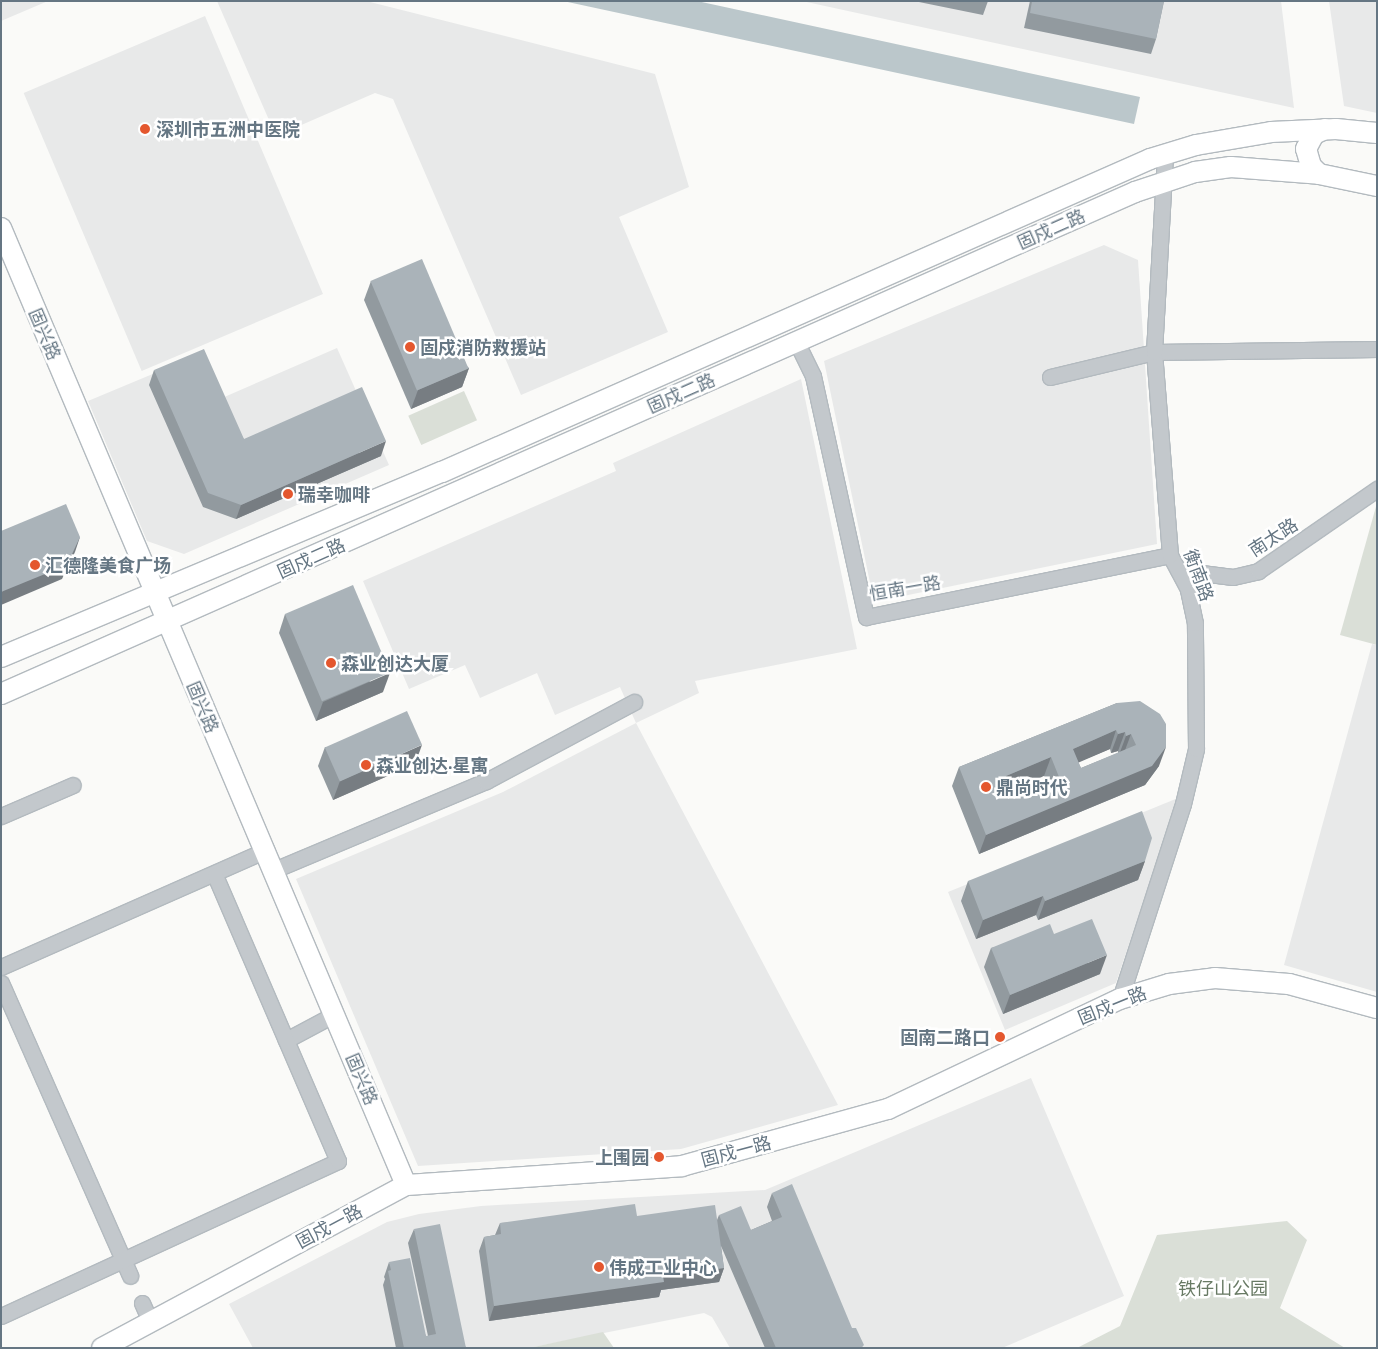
<!DOCTYPE html>
<meta charset="utf-8">
<style>
body{margin:0}
#map{position:relative;width:1378px;height:1349px;overflow:hidden;background:#fafaf8;font-family:"Exo 2","Noto Sans SC",sans-serif}
div>[style]{position:absolute}
[style*='--x']{left:calc(var(--x)*1px);top:calc(var(--y)*1px);width:calc(var(--w)*1px);rotate:calc(var(--a)*1deg)}
.built>*{inset:0;background:#e8e9e9;transform-origin:0 0}
.green>*{inset:0;background:#dadfd7;transform-origin:0 0}
.water>*{inset:0;background:#bbc7cb}
.roads{filter:drop-shadow(1px 0 #b3babf) drop-shadow(-1px 0 #b3babf) drop-shadow(0 1px #b3babf) drop-shadow(0 -1px #b3babf)}
.street>*{height:15px;margin:-7.5px;padding:0 7.5px;transform-origin:7.5px;border-radius:7.5px;background:#c3c8cc}
.secondary>*{height:20px;margin:-10px;padding:0 10px;transform-origin:10px;border-radius:10px;background:#fff}
.wall>*{inset:0;background:#929a9f}
.shaded-wall>*{inset:0;background:#777d82}
.building>*{inset:0;background:#aab3b9;transform-origin:0 0}
.dots>*{width:14px;height:14px;translate:-50% -50%;box-sizing:border-box;border:2px solid #fff;border-radius:50%}
span{translate:-50% -50%;white-space:nowrap;text-align:center;line-height:1.15;-webkit-text-stroke:5px #fff;paint-order:stroke}
.poi-label{font-size:18px;color:#657683;font-weight:700}
.left{translate:0 -50%;text-align:left}
.right{translate:-100% -50%;text-align:right}
.street-label{font-size:18px;color:#657683}
.park-label{font-size:18px;color:#687a64}
.frame{position:absolute;inset:0;border:2px solid #657683;pointer-events:none}
</style>
<div id="map">
<div class="built">
<div style="clip-path:polygon(1px 1px,48px 1px,1px 21px)"></div>
<div style="clip-path:polygon(217px 1px,366px 1px,655px 74px,689px 187px,619px 217px,668px 332px,521px 395px,393px 99px,375px 93px,276px 136px)"></div>
<div style="clip-path:polygon(802px 1px,1281px 1px,1294px 108px)"></div>
<div style="clip-path:polygon(1329px 1px,1377px 1px,1377px 113px,1344px 106px)"></div>
<div style="left:205px;top:16px;width:302px;height:197px;rotate:67deg"></div>
<div style="clip-path:polygon(1104px 245px,1138px 260px,1157px 544px,874px 602px,824px 361px)"></div>
<div style="clip-path:polygon(337px 348px,389px 465px,184px 554px,147px 541px,88px 401px,203px 353px,222px 398px)"></div>
<div style="clip-path:polygon(801px 379px,857px 649px,695px 681px,699px 693px,636px 723px,838px 1105px,681px 1149px,418px 1166px,296px 879px,503px 792px,636px 723px,620px 687px,555px 715px,537px 673px,480px 698px,465px 665px,409px 689px,363px 581px,616px 471px,613px 463px)"></div>
<div style="clip-path:polygon(1372px 644px,1377px 645px,1377px 992px,1284px 965px)"></div>
<div style="clip-path:polygon(1178px 798px,1116px 983px,1005px 1030px,948px 892px)"></div>
<div style="clip-path:polygon(1031px 1078px,1124px 1296px,1002px 1348px,730px 1348px,712px 1317px,704px 1313px,529px 1348px,253px 1348px,229px 1304px,387px 1222px,419px 1214px,481px 1206px,765px 1190px)"></div>
</div>
<div class="green">
<div style="left:464px;top:391px;width:32px;height:61px;rotate:66deg"></div>
<div style="clip-path:polygon(1377px 503px,1377px 645px,1340px 635px)"></div>
<div style="clip-path:polygon(1287px 1221px,1307px 1240px,1280px 1308px,1345px 1348px,1077px 1348px,1120px 1326px,1157px 1235px)"></div>
<div style="clip-path:polygon(603px 1332px,614px 1348px,529px 1348px)"></div>
</div>
<div class="water">
<div style="clip-path:polygon(563px 1px,697px 1px,1140px 97px,1134px 124px)"></div>
</div>
<div class="roads">
<div class="street">
<div style="--x:796;--y:341;--w:39;--a:64"></div>
<div style="--x:813;--y:376;--w:247;--a:77.6"></div>
<div style="--x:866;--y:617;--w:310;--a:-11.5"></div>
<div style="--x:1050;--y:377;--w:107;--a:-13.5"></div>
<div style="--x:1154;--y:352;--w:223;--a:-0.8"></div>
<div style="--x:1178;--y:570;--w:55;--a:7.3"></div>
<div style="--x:1233;--y:577;--w:26;--a:-13"></div>
<div style="--x:1258;--y:571;--w:145;--a:-34.6"></div>
<div style="--x:1;--y:816;--w:78;--a:-23.3"></div>
<div style="--x:274;--y:870;--w:230;--a:-22.8"></div>
<div style="--x:486;--y:781;--w:168;--a:-28.1"></div>
<div style="--x:1;--y:967;--w:290;--a:-23.8"></div>
<div style="--x:1;--y:983;--w:320;--a:66.2"></div>
<div style="--x:1120;--y:999;--w:205;--a:-72.1"></div>
<div style="--x:1183;--y:804;--w:57;--a:-76.7"></div>
<div style="--x:1196;--y:749;--w:126;--a:-90.5"></div>
<div style="--x:1195;--y:623;--w:35;--a:-102"></div>
<div style="--x:1188;--y:589;--w:38;--a:-118"></div>
<div style="--x:1170;--y:555;--w:204;--a:-94.5"></div>
<div style="--x:1154;--y:352;--w:198;--a:-86.8"></div>
<div style="--x:286;--y:1040;--w:55;--a:-28"></div>
<div style="--x:142;--y:1303;--w:20;--a:66"></div>
<div style="--x:1;--y:1316;--w:371;--a:-24.7"></div>
<div style="--x:338;--y:1161;--w:311;--a:-113.3"></div>
</div>
<div class="secondary">
<div style="--x:1319;--y:174;--w:11;--a:-135"></div>
<div style="--x:1311;--y:166;--w:18;--a:-106"></div>
<div style="--x:1306;--y:149;--w:17;--a:-62"></div>
<div style="--x:1314;--y:134;--w:12;--a:-24"></div>
<div style="--x:1;--y:228;--w:1039;--a:67.06"></div>
<div style="--x:1;--y:657;--w:478;--a:-22.8"></div>
<div style="--x:442;--y:472;--w:774;--a:-23.85"></div>
<div style="--x:1150;--y:159;--w:48;--a:-16.9"></div>
<div style="--x:1196;--y:145;--w:76;--a:-9.8"></div>
<div style="--x:1271;--y:132;--w:65;--a:-2.6"></div>
<div style="--x:1336;--y:129;--w:41;--a:5.6"></div>
<div style="--x:1;--y:694;--w:1240;--a:-23.88"></div>
<div style="--x:1135;--y:192;--w:63;--a:-18.4"></div>
<div style="--x:1195;--y:172;--w:36;--a:-8"></div>
<div style="--x:1231;--y:167;--w:88;--a:4.5"></div>
<div style="--x:1319;--y:174;--w:59;--a:11.7"></div>
<div style="--x:102;--y:1348;--w:345;--a:-28.2"></div>
<div style="--x:406;--y:1185;--w:277;--a:-3.9"></div>
<div style="--x:682;--y:1166;--w:214;--a:-15.5"></div>
<div style="--x:888;--y:1109;--w:257;--a:-25.4"></div>
<div style="--x:1120;--y:999;--w:51;--a:-17"></div>
<div style="--x:1169;--y:984;--w:46;--a:-7.4"></div>
<div style="--x:1215;--y:978;--w:74;--a:4.6"></div>
<div style="--x:1289;--y:984;--w:91;--a:15.3"></div>
</div>
</div>
<div class="wall">
<div style="clip-path:polygon(914px 1px,988px 1px,983px 15px)"></div>
<div style="clip-path:polygon(1030px 1px,1164px 1px,1156px 39px,1151px 54px,1024px 28px)"></div>
<div style="clip-path:polygon(371px 281px,469px 368px,462px 387px,411px 409px,364px 300px)"></div>
<div style="clip-path:polygon(154px 370px,244px 439px,381px 456px,236px 519px,203px 507px,149px 385px)"></div>
<div style="clip-path:polygon(285px 614px,383px 692px,316px 721px,279px 633px)"></div>
<div style="clip-path:polygon(evenodd,1117px 703px,1159px 766px,1145px 785px,979px 854px,952px 786px,959px 767px,1117px 703px,1110px 749px,1111px 753px,1118px 751px,1118px 753px,1081px 768px,1078px 762px,1110px 749px,1117px 703px,1044px 776px,1046px 782px,1008px 799px,1005px 793px,1044px 776px)"></div>
<div style="clip-path:polygon(325px 747px,415px 764px,333px 800px,318px 766px)"></div>
<div style="clip-path:polygon(1145px 861px,1138px 880px,1038px 920px,1036px 915px,976px 939px,961px 901px,968px 881px)"></div>
<div style="clip-path:polygon(1054px 934px,1100px 974px,1003px 1014px,984px 967px,991px 948px)"></div>
<div style="clip-path:polygon(772px 1193px,863px 1348px,765px 1348px,721px 1246px,724px 1268px,719px 1282px,661px 1290px,659px 1297px,489px 1321px,479px 1251px,484px 1237px,495px 1235px,500px 1223px,637px 1216px,717px 1220px,719px 1215px,751px 1230px,772px 1221px,767px 1207px)"></div>
<div style="clip-path:polygon(414px 1229px,466px 1348px,396px 1348px,383px 1285px,385px 1279px,384px 1277px,389px 1262px,426px 1336px,428px 1336px,408px 1243px)"></div>
</div>
<div class="shaded-wall">
<div style="clip-path:polygon(469px 368px,462px 387px,411px 409px,418px 390px)"></div>
<div style="clip-path:polygon(386px 441px,381px 456px,236px 519px,241px 505px)"></div>
<div style="clip-path:polygon(80px 537px,75px 552px,62px 579px,1px 605px,1px 592px)"></div>
<div style="clip-path:polygon(390px 673px,383px 692px,316px 721px,323px 702px)"></div>
<div style="clip-path:polygon(1116px 730px,1110px 749px,1066px 768px,1073px 749px)"></div>
<div style="clip-path:polygon(1125px 732px,1118px 751px,1111px 753px,1118px 734px)"></div>
<div style="clip-path:polygon(1131px 734px,1124px 753px,1119px 755px,1126px 736px)"></div>
<div style="clip-path:polygon(422px 745px,415px 764px,333px 800px,340px 781px)"></div>
<div style="clip-path:polygon(1166px 747px,1159px 766px,1145px 785px,979px 854px,986px 835px)"></div>
<div style="clip-path:polygon(1051px 757px,1044px 776px,1004px 793px,1001px 783px,1006px 776px)"></div>
<div style="clip-path:polygon(1145px 861px,1138px 880px,1038px 920px,1045px 901px)"></div>
<div style="clip-path:polygon(1043px 896px,1036px 915px,976px 939px,983px 920px)"></div>
<div style="clip-path:polygon(1107px 955px,1100px 974px,1003px 1014px,1010px 995px)"></div>
<div style="clip-path:polygon(724px 1268px,719px 1282px,661px 1290px,659px 1297px,489px 1321px,494px 1306px,663px 1276px)"></div>
</div>
<div class="building">
<div style="clip-path:polygon(1032px 1px,1164px 1px,1156px 39px,1030px 13px)"></div>
<div style="left:422px;top:259px;width:119px;height:56px;rotate:67deg"></div>
<div style="clip-path:polygon(204px 349px,244px 439px,362px 387px,386px 441px,241px 505px,208px 493px,154px 370px)"></div>
<div style="clip-path:polygon(66px 504px,80px 537px,67px 565px,1px 592px,1px 531px)"></div>
<div style="left:353px;top:585px;width:95px;height:74px;rotate:67deg"></div>
<div style="clip-path:polygon(evenodd,1140px 701px,1160px 714px,1166px 724px,1166px 747px,1152px 766px,986px 835px,959px 767px,1117px 703px,1140px 701px,1116px 730px,1118px 734px,1125px 732px,1126px 736px,1131px 734px,1136px 745px,1081px 768px,1073px 749px,1116px 730px,1140px 701px,1051px 757px,1059px 777px,1008px 799px,1001px 783px,1008px 780px,1006px 776px,1051px 757px)"></div>
<div style="left:407px;top:711px;width:37px;height:90px;rotate:66deg"></div>
<div style="clip-path:polygon(1142px 811px,1152px 838px,1145px 861px,1045px 901px,1043px 896px,983px 920px,968px 881px)"></div>
<div style="clip-path:polygon(1092px 919px,1107px 955px,1010px 995px,991px 948px,1050px 924px,1054px 934px)"></div>
<div style="clip-path:polygon(792px 1184px,852px 1328px,856px 1328px,864px 1345px,861px 1348px,776px 1348px,719px 1215px,741px 1206px,751px 1230px,782px 1217px,772px 1193px)"></div>
<div style="clip-path:polygon(635px 1204px,637px 1216px,715px 1205px,724px 1268px,663px 1276px,664px 1282px,494px 1306px,484px 1237px,501px 1234px,500px 1223px)"></div>
<div style="clip-path:polygon(440px 1224px,466px 1348px,404px 1348px,388px 1271px,391px 1270px,389px 1262px,410px 1258px,426px 1336px,436px 1334px,414px 1229px)"></div>
</div>
<div class="dots">
<div style="left:145px;top:129px;background:#e4572e"></div>
<div style="left:410px;top:347px;background:#e4572e"></div>
<div style="left:288px;top:494px;background:#e4572e"></div>
<div style="left:35px;top:565px;background:#e4572e"></div>
<div style="left:331px;top:663px;background:#e4572e"></div>
<div style="left:366px;top:765px;background:#e4572e"></div>
<div style="left:986px;top:787px;background:#e4572e"></div>
<div style="left:1000px;top:1037px;background:#e4572e"></div>
<div style="left:659px;top:1157px;background:#e4572e"></div>
<div style="left:599px;top:1267px;background:#e4572e"></div>
</div>
<div class="poi-label">
<span class="left" style="left:156px;top:129px">深圳市五洲中医院</span>
<span class="left" style="left:420px;top:347px">固戍消防救援站</span>
<span class="left" style="left:298px;top:494px">瑞幸咖啡</span>
<span class="left" style="left:45px;top:565px">汇德隆美食广场</span>
<span class="left" style="left:341px;top:663px">森业创达大厦</span>
<span class="left" style="left:376px;top:765px">森业创达·星寓</span>
<span class="left" style="left:996px;top:787px">鼎尚时代</span>
<span class="right" style="left:990px;top:1037px">固南二路口</span>
<span class="right" style="left:649px;top:1157px">上围园</span>
<span class="left" style="left:609px;top:1267px">伟成工业中心</span>
</div>
<div class="street-label">
<span style="left:1051px;top:229px;rotate:-24deg">固戍二路</span>
<span style="left:45px;top:334px;rotate:67deg">固兴路</span>
<span style="left:681px;top:393px;rotate:-24deg">固戍二路</span>
<span style="left:1273px;top:537px;rotate:-33deg">南太路</span>
<span style="left:311px;top:558px;rotate:-24deg">固戍二路</span>
<span style="left:1199px;top:575px;rotate:70deg">衡南路</span>
<span style="left:905px;top:588px;rotate:-10deg">恒南一路</span>
<span style="left:203px;top:707px;rotate:67deg">固兴路</span>
<span style="left:1112px;top:1005px;rotate:-22deg">固戍一路</span>
<span style="left:362px;top:1079px;rotate:67deg">固兴路</span>
<span style="left:736px;top:1151px;rotate:-15deg">固戍一路</span>
<span style="left:329px;top:1226px;rotate:-28deg">固戍一路</span>
</div>
<div class="park-label">
<span style="left:1223px;top:1288px">铁仔山公园</span>
</div>
<div class="frame"></div>
</div>
